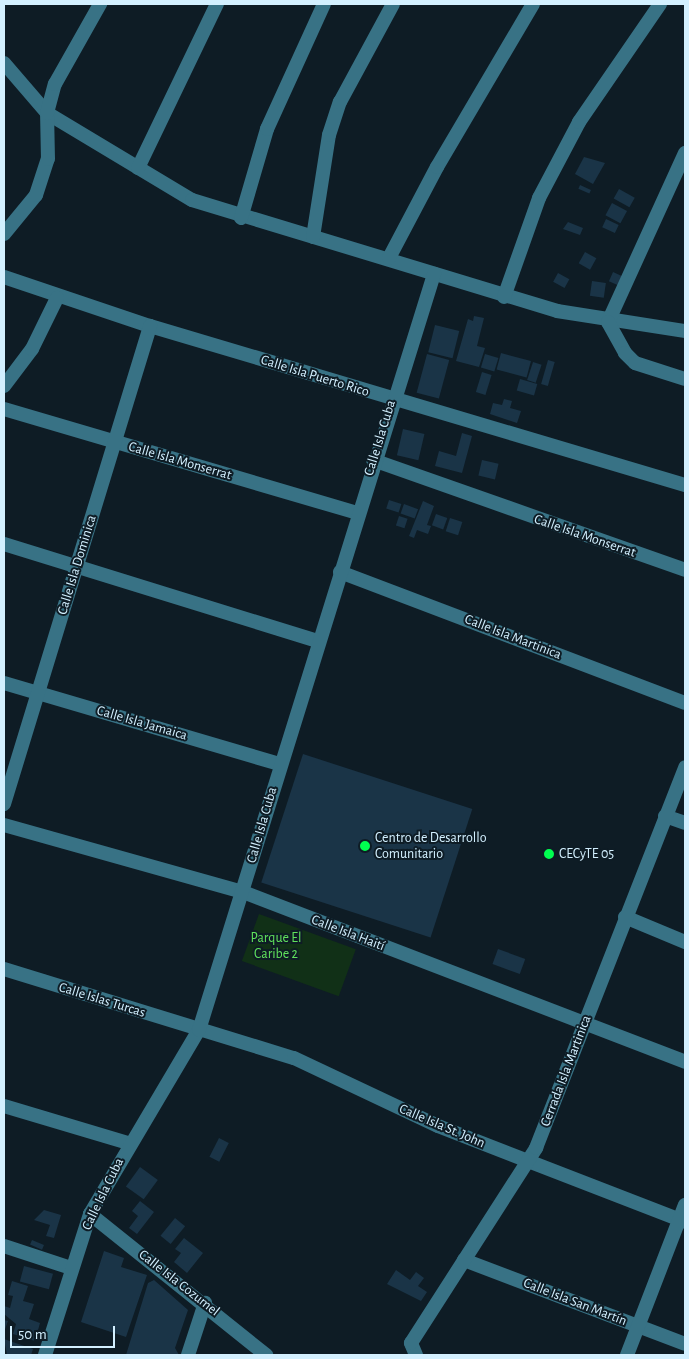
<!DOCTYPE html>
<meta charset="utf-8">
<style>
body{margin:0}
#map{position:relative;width:689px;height:1359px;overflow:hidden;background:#0e1c25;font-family:"Alegreya Sans",sans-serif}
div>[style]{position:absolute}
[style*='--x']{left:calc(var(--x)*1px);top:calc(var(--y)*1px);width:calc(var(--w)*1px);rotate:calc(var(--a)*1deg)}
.green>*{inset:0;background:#113017;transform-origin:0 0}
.building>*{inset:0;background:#1a3447;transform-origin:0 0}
.minor>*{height:14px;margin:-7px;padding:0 7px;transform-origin:7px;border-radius:7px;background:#387285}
.dots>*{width:14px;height:14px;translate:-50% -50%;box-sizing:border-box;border:2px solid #0e1c25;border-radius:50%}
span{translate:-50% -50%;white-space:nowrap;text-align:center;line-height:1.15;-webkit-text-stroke:4px #0e1c25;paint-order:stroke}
.street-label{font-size:14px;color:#d3f0ff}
.poi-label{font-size:14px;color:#d3f0ff}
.left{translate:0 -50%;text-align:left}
.park-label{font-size:14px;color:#60e25c}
.frame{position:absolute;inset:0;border:5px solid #d3f0ff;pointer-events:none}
.scale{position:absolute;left:10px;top:1326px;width:105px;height:22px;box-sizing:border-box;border:2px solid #d3f0ff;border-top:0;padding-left:6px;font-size:15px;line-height:18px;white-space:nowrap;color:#d3f0ff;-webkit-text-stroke:4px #0e1c25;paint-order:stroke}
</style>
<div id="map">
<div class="green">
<div style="left:259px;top:914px;width:103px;height:50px;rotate:20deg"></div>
</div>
<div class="building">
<div style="clip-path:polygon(584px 157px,605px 163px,593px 184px,575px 174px)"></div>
<div style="left:580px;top:185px;width:12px;height:4px;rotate:24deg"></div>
<div style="left:619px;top:189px;width:18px;height:11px;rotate:29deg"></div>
<div style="left:612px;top:203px;width:17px;height:14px;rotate:28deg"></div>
<div style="left:606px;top:219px;width:14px;height:9px;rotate:25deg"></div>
<div style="clip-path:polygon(568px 222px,583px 228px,580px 235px,563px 229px)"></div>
<div style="left:585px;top:252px;width:13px;height:13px;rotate:29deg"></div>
<div style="left:613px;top:272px;width:12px;height:10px;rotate:24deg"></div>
<div style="left:558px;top:273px;width:13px;height:10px;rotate:29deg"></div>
<div style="left:592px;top:281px;width:14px;height:15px;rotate:8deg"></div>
<div style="clip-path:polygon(474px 316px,484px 318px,477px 346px,485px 348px,479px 367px,456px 361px,468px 319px,473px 321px)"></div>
<div style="left:435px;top:325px;width:25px;height:28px;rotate:14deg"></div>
<div style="left:501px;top:353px;width:31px;height:17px;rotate:15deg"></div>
<div style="left:427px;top:354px;width:23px;height:40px;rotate:15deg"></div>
<div style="left:485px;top:354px;width:14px;height:14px;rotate:17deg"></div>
<div style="left:548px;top:360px;width:7px;height:25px;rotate:16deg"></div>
<div style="left:533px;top:362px;width:9px;height:19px;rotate:18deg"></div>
<div style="left:482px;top:372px;width:10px;height:21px;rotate:17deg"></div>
<div style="left:520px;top:379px;width:18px;height:12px;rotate:16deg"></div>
<div style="clip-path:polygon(504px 399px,512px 401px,510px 408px,521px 411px,517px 423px,490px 414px,493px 403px,502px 405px)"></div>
<div style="left:403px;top:429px;width:22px;height:27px;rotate:13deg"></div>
<div style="clip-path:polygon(462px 433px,472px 436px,462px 473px,435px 466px,439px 451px,456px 456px)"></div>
<div style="left:482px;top:460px;width:17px;height:16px;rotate:13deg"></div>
<div style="left:389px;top:500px;width:13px;height:9px;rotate:18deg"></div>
<div style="clip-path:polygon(423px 501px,434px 506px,427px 525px,431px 526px,428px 534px,417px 530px,414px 538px,409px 536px)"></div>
<div style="left:404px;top:504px;width:15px;height:10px;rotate:20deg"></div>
<div style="left:436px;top:514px;width:12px;height:12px;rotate:20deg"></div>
<div style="left:399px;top:516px;width:9px;height:10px;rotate:18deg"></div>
<div style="left:450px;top:518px;width:13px;height:14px;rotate:18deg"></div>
<div style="left:303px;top:754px;width:178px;height:135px;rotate:18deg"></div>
<div style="left:498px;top:949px;width:29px;height:16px;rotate:20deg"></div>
<div style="left:219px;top:1138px;width:11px;height:21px;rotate:27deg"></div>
<div style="left:140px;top:1167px;width:22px;height:24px;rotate:36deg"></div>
<div style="clip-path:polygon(140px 1201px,154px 1212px,137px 1234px,129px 1228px,138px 1216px,132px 1211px)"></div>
<div style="clip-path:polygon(44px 1210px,61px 1215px,54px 1238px,46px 1236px,50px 1225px,34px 1220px)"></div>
<div style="left:175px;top:1218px;width:13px;height:23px;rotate:39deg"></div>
<div style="clip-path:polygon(184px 1238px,203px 1253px,187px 1273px,174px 1262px,181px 1253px,175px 1249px)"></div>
<div style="left:32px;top:1240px;width:13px;height:5px;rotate:23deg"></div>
<div style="clip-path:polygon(104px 1251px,124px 1258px,121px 1267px,147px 1275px,126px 1337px,81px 1322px)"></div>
<div style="left:24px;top:1266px;width:30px;height:16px;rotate:15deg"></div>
<div style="clip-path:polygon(396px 1270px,410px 1280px,416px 1272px,424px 1278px,418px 1286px,427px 1292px,421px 1301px,387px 1284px)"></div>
<div style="clip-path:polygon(154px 1280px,188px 1310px,175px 1348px,179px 1355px,126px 1355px,148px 1283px)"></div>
<div style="clip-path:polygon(12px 1281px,28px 1286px,23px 1301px,34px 1304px,29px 1319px,40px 1323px,35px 1341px,13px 1334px,16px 1324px,4px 1314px,4px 1306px,10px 1308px,13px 1296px,8px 1295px)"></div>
<div style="clip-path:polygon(4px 1320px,8px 1321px,4px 1332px)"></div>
<div style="clip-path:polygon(4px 1339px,33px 1349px,31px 1355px,7px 1355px)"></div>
</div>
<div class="minor">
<div style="--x:4;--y:63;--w:66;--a:49.3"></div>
<div style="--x:47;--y:113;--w:169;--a:31"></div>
<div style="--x:192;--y:200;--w:382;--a:16.9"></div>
<div style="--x:557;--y:311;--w:130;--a:8.9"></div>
<div style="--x:138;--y:168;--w:182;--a:-64.3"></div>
<div style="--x:241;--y:218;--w:93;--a:-73.7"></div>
<div style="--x:267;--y:129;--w:137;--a:-65.5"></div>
<div style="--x:4;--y:234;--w:50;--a:-50.6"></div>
<div style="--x:36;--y:195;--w:38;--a:-72"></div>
<div style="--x:48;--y:159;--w:46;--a:-91.2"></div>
<div style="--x:47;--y:113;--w:30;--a:-75"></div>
<div style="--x:55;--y:84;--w:92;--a:-60.6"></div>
<div style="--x:313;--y:237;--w:103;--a:-81.1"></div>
<div style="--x:329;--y:135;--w:35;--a:-72"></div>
<div style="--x:340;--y:102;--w:111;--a:-61.6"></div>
<div style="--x:389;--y:258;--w:103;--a:-62.2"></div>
<div style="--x:437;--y:167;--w:189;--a:-59.5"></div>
<div style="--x:4;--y:277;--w:154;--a:18.6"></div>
<div style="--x:150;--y:326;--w:558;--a:16.55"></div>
<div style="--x:504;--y:297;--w:105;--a:-70.5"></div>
<div style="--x:539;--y:198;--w:86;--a:-62.2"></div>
<div style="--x:579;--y:122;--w:143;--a:-55.5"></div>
<div style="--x:608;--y:322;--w:186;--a:-65.5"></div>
<div style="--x:608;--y:322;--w:35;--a:61"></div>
<div style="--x:625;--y:353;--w:14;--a:45"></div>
<div style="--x:635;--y:363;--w:52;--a:17.7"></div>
<div style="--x:4;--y:386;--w:46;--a:-52.9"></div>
<div style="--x:32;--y:349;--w:57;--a:-63.9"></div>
<div style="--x:4;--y:409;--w:368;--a:16.4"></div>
<div style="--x:373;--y:460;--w:331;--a:19.4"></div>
<div style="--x:4;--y:544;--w:329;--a:17.2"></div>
<div style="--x:340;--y:572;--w:369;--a:20.8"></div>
<div style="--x:4;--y:683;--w:288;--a:16.4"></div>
<div style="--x:4;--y:804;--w:500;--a:-73"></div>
<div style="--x:665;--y:816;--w:21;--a:19"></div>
<div style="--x:4;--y:825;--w:248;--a:15.7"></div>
<div style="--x:243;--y:892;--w:474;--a:21"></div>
<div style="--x:625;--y:917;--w:65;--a:22.6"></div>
<div style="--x:4;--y:969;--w:303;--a:17.1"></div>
<div style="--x:294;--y:1058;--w:159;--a:25.3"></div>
<div style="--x:438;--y:1126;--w:265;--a:21.2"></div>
<div style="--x:4;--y:1106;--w:129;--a:16.6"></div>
<div style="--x:90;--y:1214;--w:226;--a:38.7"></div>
<div style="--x:4;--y:1246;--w:71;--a:18.2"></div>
<div style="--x:464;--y:1260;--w:236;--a:20.8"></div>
<div style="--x:45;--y:1355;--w:148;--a:-72.3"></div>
<div style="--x:90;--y:1214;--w:214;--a:-59.4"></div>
<div style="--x:199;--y:1030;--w:792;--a:-72.73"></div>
<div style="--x:188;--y:1355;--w:55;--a:-71.9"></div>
<div style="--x:416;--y:1355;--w:13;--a:-113"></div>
<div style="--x:411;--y:1343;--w:232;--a:-57.3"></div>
<div style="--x:536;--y:1148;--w:409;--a:-68.6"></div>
<div style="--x:627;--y:1355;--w:161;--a:-68.9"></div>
</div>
<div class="dots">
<div style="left:365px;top:846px;background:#00fe50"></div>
<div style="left:549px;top:854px;background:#00fe50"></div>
</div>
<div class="street-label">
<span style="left:315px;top:376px;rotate:17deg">Calle Isla Puerto Rico</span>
<span style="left:380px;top:438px;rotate:-73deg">Calle Isla Cuba</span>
<span style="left:180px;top:461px;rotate:16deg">Calle Isla Monserrat</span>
<span style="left:585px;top:536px;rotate:19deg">Calle Isla Monserrat</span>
<span style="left:77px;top:565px;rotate:-73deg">Calle Isla Dominica</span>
<span style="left:513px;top:637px;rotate:21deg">Calle Isla Martinica</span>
<span style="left:142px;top:723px;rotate:16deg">Calle Isla Jamaica</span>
<span style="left:262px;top:825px;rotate:-74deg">Calle Isla Cuba</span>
<span style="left:348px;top:933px;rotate:21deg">Calle Isla Haití</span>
<span style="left:102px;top:1000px;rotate:17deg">Calle Islas Turcas</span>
<span style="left:566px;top:1071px;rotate:-69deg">Cerrada Isla Martinica</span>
<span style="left:442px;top:1126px;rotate:23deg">Calle Isla St. John</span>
<span style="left:103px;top:1194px;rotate:-64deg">Calle Isla Cuba</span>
<span style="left:179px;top:1283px;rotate:38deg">Calle Isla Cozumel</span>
<span style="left:575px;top:1302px;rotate:21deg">Calle Isla San Martín</span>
</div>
<div class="poi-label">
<span class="left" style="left:375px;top:846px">Centro de Desarrollo<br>Comunitario</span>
<span class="left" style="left:559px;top:854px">CECyTE 05</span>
</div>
<div class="park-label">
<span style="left:276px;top:946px">Parque El<br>Caribe 2</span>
</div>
<div class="frame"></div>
<div class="scale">50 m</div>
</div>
